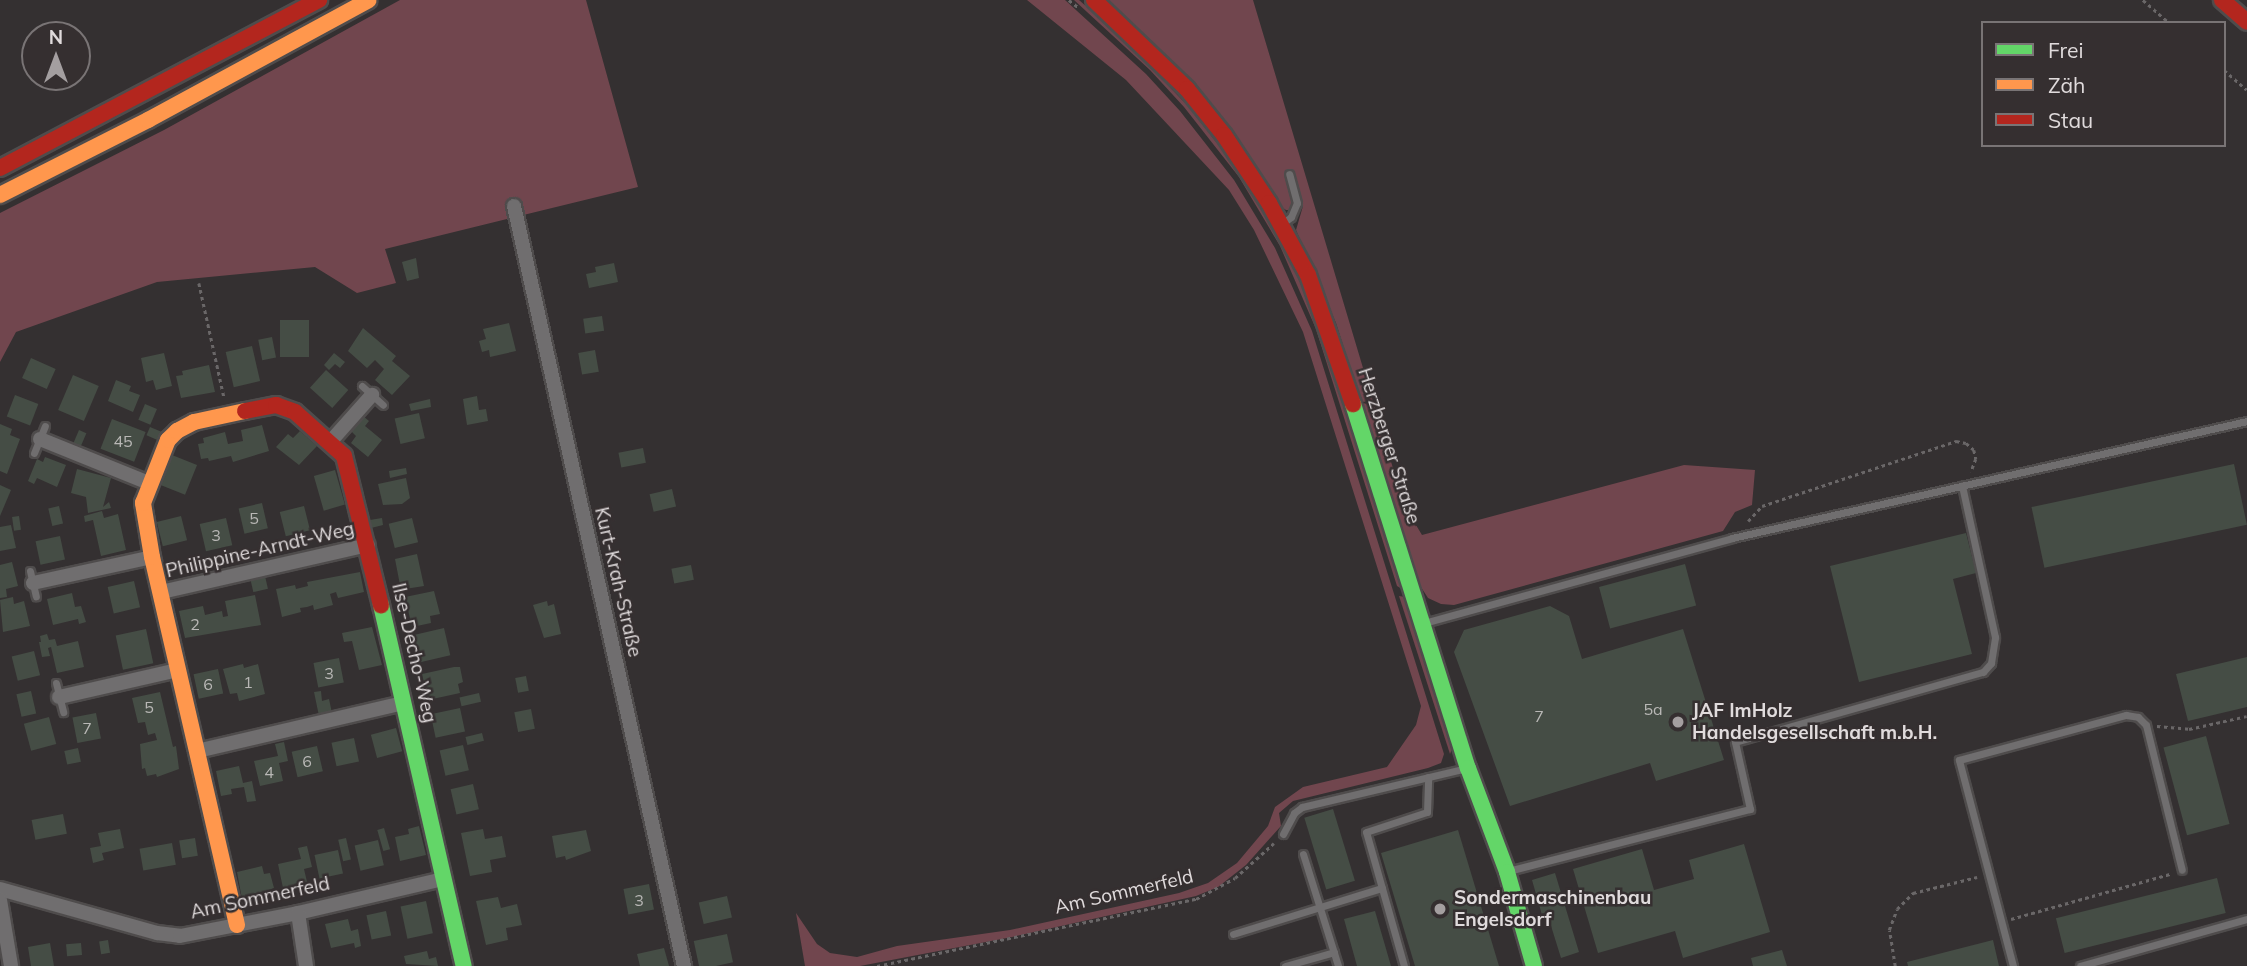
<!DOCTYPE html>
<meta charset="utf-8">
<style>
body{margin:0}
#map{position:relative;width:2247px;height:966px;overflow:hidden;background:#343031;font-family:Mulish,sans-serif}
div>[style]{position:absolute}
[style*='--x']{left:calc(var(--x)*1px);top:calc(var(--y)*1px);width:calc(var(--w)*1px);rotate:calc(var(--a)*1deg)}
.green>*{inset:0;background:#71464e}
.building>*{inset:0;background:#454d45;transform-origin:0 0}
.path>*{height:2.5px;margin-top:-1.25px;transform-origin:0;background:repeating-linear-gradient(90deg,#6a6768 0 3.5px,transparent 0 7px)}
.roads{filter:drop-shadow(2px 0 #4f4c4c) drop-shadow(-2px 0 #4f4c4c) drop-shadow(0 2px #4f4c4c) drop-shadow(0 -2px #4f4c4c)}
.lane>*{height:7px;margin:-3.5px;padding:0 3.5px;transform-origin:3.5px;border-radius:3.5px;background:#706e6f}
.street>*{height:14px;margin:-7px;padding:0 7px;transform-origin:7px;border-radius:7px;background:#706e6f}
.fast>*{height:16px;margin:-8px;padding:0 8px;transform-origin:8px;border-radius:8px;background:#63d668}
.slow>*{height:16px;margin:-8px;padding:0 8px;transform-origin:8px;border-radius:8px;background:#ff974d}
.jam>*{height:16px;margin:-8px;padding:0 8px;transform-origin:8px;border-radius:8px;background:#b3261e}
.dots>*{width:19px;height:19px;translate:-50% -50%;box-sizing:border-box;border:4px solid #352f30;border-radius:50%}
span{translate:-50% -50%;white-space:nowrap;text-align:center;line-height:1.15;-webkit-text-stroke:5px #352f30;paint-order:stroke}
.number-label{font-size:16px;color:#b9b8b6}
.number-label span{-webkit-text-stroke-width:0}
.street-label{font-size:19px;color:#e0dbdc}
.poi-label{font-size:19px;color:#e0dbdc;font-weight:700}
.left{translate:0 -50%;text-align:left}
.legend{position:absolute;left:1981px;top:21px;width:245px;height:126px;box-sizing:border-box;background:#352f30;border:2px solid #797475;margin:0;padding:9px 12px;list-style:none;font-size:21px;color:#e0dbdc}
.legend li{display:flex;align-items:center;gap:14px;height:35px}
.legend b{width:35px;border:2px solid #797475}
.north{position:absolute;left:21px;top:21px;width:70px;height:70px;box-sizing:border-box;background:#352f30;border:2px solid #797475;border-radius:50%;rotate:0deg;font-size:19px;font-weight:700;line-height:28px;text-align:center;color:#e0dbdc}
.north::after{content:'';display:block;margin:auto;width:24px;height:32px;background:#a49fa0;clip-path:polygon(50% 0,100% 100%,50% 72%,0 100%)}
</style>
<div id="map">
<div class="green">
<div style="clip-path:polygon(400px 0,586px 0,638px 187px,385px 249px,396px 283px,357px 293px,315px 267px,157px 282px,16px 332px,0 362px,0 213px,164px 130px)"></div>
<div style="clip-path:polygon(1027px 0,1065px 0,1146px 74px,1180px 111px,1234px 180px,1275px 248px,1312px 331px,1444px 754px,1441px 763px,1428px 768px,1293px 801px,1279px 813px,1281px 826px,1246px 865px,1218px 887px,1196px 896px,1012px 937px,860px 966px,805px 966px,796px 913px,817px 944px,830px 953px,857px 957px,897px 946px,1010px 930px,1179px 893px,1208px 883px,1237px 863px,1268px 826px,1275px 807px,1303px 787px,1387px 767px,1416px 725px,1421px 706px,1303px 332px,1254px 230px,1229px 190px,1126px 80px)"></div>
<div style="clip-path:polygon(1074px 0,1079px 0,1123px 39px,1188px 106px,1241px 174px,1284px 245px,1322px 329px,1402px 589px,1397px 586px,1316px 329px,1280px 246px,1239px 177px,1184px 107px,1150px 70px)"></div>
<div style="clip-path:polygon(1108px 0,1253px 0,1404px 505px,1422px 535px,1684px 465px,1755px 470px,1752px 505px,1735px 512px,1723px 531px,1454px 605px,1441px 604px,1428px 598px,1419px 584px,1336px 323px,1296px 230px,1303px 206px,1292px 171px,1286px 174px,1293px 205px,1291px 210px,1286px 210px,1280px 206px,1206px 98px,1169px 58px)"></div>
<div style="clip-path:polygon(1399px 596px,1405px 597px,1452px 749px,1450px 754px)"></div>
</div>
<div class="building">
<div style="clip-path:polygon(416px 258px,419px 278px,407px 281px,402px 262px)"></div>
<div style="clip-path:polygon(614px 263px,618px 282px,589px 288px,586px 274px,596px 272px,595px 267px)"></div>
<div style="left:602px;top:316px;width:15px;height:19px;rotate:82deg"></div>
<div style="left:280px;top:320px;width:29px;height:37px"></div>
<div style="clip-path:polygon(509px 323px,516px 351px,490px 357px,489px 350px,482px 352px,479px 341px,486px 339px,483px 329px)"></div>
<div style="clip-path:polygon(363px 328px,396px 356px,392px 361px,410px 376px,392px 395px,375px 380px,384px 369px,375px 360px,367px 368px,348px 351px)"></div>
<div style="left:272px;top:337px;width:21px;height:14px;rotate:79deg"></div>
<div style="left:252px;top:346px;width:36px;height:27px;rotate:77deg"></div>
<div style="left:595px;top:350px;width:22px;height:17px;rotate:80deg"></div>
<div style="clip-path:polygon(164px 353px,172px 386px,156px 390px,153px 380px,146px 382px,141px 358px)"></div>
<div style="clip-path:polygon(334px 353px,345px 362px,340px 368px,335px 364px,329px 370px,324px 365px)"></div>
<div style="left:31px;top:358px;width:27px;height:22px;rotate:24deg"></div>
<div style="clip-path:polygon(209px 365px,215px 392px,181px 398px,176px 376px,183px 375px,182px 371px)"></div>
<div style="left:326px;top:370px;width:30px;height:24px;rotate:42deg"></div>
<div style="left:73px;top:375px;width:28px;height:38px;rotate:23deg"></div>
<div style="clip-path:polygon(116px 380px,131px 386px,129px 391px,140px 395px,133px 412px,108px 401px)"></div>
<div style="left:15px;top:395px;width:25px;height:23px;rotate:21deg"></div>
<div style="clip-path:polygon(477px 396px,479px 410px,486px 409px,488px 421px,467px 425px,463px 399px)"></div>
<div style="clip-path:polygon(430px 399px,431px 407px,411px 411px,409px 404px)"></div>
<div style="left:145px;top:404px;width:13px;height:17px;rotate:23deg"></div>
<div style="left:419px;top:413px;width:26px;height:25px;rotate:77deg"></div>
<div style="clip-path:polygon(363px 416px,369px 421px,365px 426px,382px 440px,368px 457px,351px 443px,356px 436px,351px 431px)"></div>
<div style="left:112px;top:419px;width:36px;height:32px;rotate:21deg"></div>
<div style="clip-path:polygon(0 424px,12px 429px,10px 435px,20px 439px,7px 474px,0 471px)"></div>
<div style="clip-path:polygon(262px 425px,269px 451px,233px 462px,231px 456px,209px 461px,208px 458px,201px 459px,198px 444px,204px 443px,203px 438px,225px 432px,228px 444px,243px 441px,241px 430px)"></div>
<div style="left:150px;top:427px;width:15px;height:9px;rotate:23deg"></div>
<div style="left:79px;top:430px;width:8px;height:15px;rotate:23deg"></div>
<div style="clip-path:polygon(300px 431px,317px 446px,299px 465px,276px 447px,288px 434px,293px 438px)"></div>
<div style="left:643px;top:448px;width:15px;height:25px;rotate:79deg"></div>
<div style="left:172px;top:455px;width:27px;height:32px;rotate:22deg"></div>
<div style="clip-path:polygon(45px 457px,66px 465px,57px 487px,37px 478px,34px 484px,28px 481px,37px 459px,43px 462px)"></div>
<div style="left:2234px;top:464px;width:62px;height:207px;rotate:78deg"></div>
<div style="clip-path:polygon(406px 468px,407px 474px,390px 478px,389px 471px)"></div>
<div style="clip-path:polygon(77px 469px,111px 478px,103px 507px,109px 502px,111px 508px,88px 513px,86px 497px,71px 493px)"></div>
<div style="left:335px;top:470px;width:36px;height:22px;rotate:74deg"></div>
<div style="clip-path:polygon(406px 478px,410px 498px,402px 504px,383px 505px,378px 484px)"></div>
<div style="clip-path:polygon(0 485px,11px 490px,0 516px)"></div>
<div style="left:672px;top:489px;width:18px;height:23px;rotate:77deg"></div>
<div style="left:262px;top:503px;width:26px;height:24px;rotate:77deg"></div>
<div style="left:59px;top:506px;width:18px;height:11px;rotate:77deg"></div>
<div style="left:304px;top:506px;width:25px;height:25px;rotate:76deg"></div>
<div style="clip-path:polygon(102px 511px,104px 518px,118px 514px,126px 550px,101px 556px,93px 520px,85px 522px,84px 516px)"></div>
<div style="left:19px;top:516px;width:14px;height:7px;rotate:82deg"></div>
<div style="left:181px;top:516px;width:25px;height:25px;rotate:76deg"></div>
<div style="left:226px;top:518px;width:28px;height:27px;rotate:77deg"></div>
<div style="clip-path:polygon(382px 518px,383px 525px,371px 528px,370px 520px)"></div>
<div style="left:412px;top:518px;width:25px;height:24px;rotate:76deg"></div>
<div style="clip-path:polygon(11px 525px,16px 548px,0 551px,0 527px)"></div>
<div style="clip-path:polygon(1966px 533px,1976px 573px,1953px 579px,1972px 654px,1859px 682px,1830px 566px)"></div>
<div style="left:60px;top:536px;width:24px;height:25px;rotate:78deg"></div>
<div style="clip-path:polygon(417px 554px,424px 586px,405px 589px,404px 584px,400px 585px,395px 559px)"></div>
<div style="clip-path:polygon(12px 562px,18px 586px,6px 589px,7px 597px,0 598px,0 565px)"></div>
<div style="left:1685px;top:564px;width:43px;height:89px;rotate:75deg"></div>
<div style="left:691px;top:565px;width:15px;height:20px;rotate:79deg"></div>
<div style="clip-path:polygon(360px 572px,364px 592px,338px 598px,336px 592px,330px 594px,333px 605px,314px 610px,313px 605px,307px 607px,300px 608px,301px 612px,282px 617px,276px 589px,295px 585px,296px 589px,308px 586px,307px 582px)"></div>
<div style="left:265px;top:576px;width:13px;height:15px;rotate:77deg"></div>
<div style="left:134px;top:581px;width:27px;height:27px;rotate:77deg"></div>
<div style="clip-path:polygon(434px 591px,440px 614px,430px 616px,431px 623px,412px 627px,405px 597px)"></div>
<div style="clip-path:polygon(72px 593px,75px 607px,81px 606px,86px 622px,79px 624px,78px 619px,53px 625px,47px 599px)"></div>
<div style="clip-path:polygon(255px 595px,261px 625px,185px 638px,179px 611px,203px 606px,205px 615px,222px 611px,223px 617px,228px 616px,225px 601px)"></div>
<div style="clip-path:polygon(13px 597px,14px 604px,24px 601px,30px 626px,3px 632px,0 600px)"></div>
<div style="clip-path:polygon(547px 601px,548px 606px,554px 604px,561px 634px,544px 638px,533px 605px)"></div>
<div style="clip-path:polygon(1550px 606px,1569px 616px,1582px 659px,1683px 629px,1724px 760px,1656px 781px,1650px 763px,1510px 806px,1454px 652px,1464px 630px)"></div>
<div style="clip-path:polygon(372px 627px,382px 665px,359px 670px,352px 641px,344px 642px,342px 633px)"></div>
<div style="left:444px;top:628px;width:28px;height:32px;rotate:77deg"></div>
<div style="left:146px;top:629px;width:35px;height:31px;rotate:78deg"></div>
<div style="clip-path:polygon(47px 634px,49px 640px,55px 639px,57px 646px,78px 641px,84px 667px,57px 673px,51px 647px,48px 648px,50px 656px,42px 657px,39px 642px,41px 642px,40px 636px)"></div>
<div style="left:34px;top:651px;width:25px;height:23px;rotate:76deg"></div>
<div style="clip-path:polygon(2247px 657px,2247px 707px,2188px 721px,2176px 674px)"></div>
<div style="left:339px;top:658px;width:25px;height:26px;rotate:79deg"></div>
<div style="clip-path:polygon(243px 664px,244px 668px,258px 664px,265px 694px,239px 701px,237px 693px,230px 694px,223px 669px)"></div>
<div style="clip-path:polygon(454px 667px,460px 667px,463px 682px,458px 684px,460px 693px,428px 700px,422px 674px)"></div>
<div style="left:218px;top:669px;width:25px;height:25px;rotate:78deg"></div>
<div style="left:526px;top:676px;width:15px;height:11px;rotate:79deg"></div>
<div style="left:31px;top:691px;width:23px;height:15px;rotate:77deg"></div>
<div style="clip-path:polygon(321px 691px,322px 701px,329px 699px,332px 713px,319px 716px,314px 692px)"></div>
<div style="clip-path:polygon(160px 692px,173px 747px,176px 746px,179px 769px,157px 777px,156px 774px,147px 776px,145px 768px,142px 769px,140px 744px,157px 740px,155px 733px,148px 735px,145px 722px,138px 723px,132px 698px)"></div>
<div style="left:479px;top:693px;width:9px;height:20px;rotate:77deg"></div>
<div style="left:460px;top:708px;width:24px;height:30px;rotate:78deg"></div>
<div style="left:531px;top:709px;width:20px;height:17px;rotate:79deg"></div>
<div style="left:96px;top:713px;width:26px;height:24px;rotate:79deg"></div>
<div style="left:49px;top:717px;width:28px;height:26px;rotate:75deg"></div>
<div style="left:396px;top:728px;width:24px;height:26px;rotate:75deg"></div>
<div style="left:482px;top:733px;width:8px;height:17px;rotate:76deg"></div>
<div style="left:2206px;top:736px;width:91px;height:44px;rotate:75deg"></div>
<div style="left:354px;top:738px;width:24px;height:23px;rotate:78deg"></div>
<div style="clip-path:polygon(284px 742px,288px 761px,279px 763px,283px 781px,260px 786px,254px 761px,278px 756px,275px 744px)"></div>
<div style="left:463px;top:745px;width:26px;height:24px;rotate:77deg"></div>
<div style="left:317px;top:746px;width:26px;height:26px;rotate:77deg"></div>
<div style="left:78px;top:748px;width:14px;height:14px;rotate:78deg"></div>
<div style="clip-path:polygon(239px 766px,243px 783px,252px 781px,256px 801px,247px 802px,244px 787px,231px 789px,232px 794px,221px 796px,216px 771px)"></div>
<div style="left:473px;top:784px;width:26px;height:23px;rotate:77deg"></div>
<div style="left:1333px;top:809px;width:75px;height:30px;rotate:73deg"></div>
<div style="left:63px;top:814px;width:20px;height:32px;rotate:79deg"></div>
<div style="clip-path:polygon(419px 826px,426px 855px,400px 861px,395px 837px,409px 834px,408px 829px)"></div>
<div style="left:384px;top:828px;width:22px;height:7px;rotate:74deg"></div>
<div style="clip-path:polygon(120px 829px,124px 848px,102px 853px,104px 860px,93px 863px,90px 848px,101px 846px,98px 833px)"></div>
<div style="clip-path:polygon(483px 829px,485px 839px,502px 836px,506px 857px,490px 860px,492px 872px,470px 876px,461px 833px)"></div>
<div style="clip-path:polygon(586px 830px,591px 851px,566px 860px,565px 856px,556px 858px,552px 836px)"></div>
<div style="clip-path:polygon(1458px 830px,1499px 966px,1415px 966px,1381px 853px)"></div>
<div style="left:195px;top:838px;width:18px;height:16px;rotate:81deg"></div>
<div style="left:346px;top:838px;width:22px;height:8px;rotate:77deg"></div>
<div style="left:378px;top:840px;width:26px;height:24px;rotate:77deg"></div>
<div style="left:172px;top:843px;width:22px;height:33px;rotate:80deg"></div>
<div style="clip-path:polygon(1744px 844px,1770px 932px,1683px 958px,1675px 931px,1598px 953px,1573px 869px,1642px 849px,1654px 890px,1694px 879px,1689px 860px)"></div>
<div style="clip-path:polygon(307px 846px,312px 867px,304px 869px,307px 882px,283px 888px,278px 864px,301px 859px,298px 848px)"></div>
<div style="left:338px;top:850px;width:24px;height:24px;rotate:78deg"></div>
<div style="clip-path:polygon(262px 866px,264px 874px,270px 873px,274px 888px,242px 899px,237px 872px)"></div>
<div style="clip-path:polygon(1555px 873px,1579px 952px,1561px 958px,1547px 913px,1542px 915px,1532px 880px)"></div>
<div style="left:2217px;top:878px;width:36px;height:166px;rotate:76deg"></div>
<div style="left:649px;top:884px;width:26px;height:26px;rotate:79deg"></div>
<div style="left:727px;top:896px;width:22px;height:29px;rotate:77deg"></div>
<div style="clip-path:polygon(498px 897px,501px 908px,517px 904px,522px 925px,506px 928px,508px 940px,486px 945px,476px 901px)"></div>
<div style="left:426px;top:901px;width:33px;height:26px;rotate:78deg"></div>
<div style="left:386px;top:911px;width:25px;height:20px;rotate:78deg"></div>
<div style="clip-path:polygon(1375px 911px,1391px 966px,1357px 966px,1344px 919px)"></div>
<div style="clip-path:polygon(348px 919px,351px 931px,358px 929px,361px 946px,355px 948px,354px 943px,331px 948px,325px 924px)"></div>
<div style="left:727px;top:934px;width:29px;height:34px;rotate:78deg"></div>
<div style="left:108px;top:940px;width:13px;height:9px;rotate:81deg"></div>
<div style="clip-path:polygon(1993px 940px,1999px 966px,1908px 966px,1907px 962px)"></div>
<div style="clip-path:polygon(50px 943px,54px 966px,31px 966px,28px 947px)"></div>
<div style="left:81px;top:943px;width:12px;height:15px;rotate:85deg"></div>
<div style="clip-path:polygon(664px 948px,669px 966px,640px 966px,637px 954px)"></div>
<div style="clip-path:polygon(1782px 950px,1787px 966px,1753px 966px,1751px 958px)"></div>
<div style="clip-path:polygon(427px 951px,429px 959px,436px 957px,438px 966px,406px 964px,404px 956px)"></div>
</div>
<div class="path">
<div style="--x:1069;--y:0;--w:11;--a:38"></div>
<div style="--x:2143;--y:0;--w:35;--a:41"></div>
<div style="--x:2224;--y:70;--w:30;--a:41"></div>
<div style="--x:199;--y:283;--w:117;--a:77.6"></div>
<div style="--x:1748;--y:521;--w:21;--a:-47"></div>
<div style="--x:1762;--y:506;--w:205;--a:-18.5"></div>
<div style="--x:1956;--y:441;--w:10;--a:11"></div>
<div style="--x:1966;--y:443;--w:11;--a:41"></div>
<div style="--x:1974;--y:450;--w:9;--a:77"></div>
<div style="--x:1976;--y:459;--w:14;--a:111"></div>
<div style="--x:2157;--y:726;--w:32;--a:5"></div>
<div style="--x:2189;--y:729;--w:59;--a:-12.6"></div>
<div style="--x:2011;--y:919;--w:165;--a:-15.8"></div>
<div style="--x:877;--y:966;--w:326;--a:-11.9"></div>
<div style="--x:1196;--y:899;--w:44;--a:-28.3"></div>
<div style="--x:1235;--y:878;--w:52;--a:-41.9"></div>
<div style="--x:1895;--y:966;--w:36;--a:-99"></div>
<div style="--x:1889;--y:930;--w:22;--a:-69"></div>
<div style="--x:1897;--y:909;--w:23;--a:-45"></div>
<div style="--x:1913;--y:893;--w:66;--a:-14"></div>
</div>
<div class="roads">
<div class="lane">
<div style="--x:1283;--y:223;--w:10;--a:-37"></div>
<div style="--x:1291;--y:217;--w:15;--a:-67"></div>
<div style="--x:1297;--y:203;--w:30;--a:-105"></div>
<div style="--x:362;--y:386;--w:28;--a:42"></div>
<div style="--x:34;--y:453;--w:29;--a:-68"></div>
<div style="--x:30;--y:571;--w:26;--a:77"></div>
<div style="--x:1424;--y:623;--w:320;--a:-15.4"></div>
<div style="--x:1732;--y:538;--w:528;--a:-12.8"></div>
<div style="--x:56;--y:683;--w:30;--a:76"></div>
<div style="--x:1283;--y:834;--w:24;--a:-62"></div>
<div style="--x:1294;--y:813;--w:10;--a:-37"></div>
<div style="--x:1302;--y:807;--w:170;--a:-13.3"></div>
<div style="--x:1303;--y:854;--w:117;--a:72.6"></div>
<div style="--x:1508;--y:871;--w:250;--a:-14.4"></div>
<div style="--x:1750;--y:809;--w:69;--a:-102.6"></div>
<div style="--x:1735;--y:742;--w:258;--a:-15.8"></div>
<div style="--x:1983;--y:672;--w:12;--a:-48"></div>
<div style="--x:1991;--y:663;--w:26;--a:-81"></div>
<div style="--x:1995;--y:637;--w:155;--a:-102.3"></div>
<div style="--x:1233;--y:934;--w:156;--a:-17.2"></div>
<div style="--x:1285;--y:966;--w:51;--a:-15.9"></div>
<div style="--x:1404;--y:966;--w:139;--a:-105.8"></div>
<div style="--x:1366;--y:832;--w:64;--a:-18.2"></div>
<div style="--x:1427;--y:812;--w:35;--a:-88"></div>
<div style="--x:2013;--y:966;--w:213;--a:-104.7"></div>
<div style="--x:1959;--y:760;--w:173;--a:-15.1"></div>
<div style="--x:2126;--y:715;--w:12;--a:9"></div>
<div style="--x:2138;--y:717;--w:11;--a:45"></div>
<div style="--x:2146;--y:725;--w:149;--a:76.1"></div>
<div style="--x:2080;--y:966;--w:173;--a:-15.7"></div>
</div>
<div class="street">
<div style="--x:514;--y:206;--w:779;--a:77.39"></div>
<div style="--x:40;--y:439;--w:118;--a:22"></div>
<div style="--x:331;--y:441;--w:62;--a:-48.3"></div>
<div style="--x:33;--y:583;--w:122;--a:-12.3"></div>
<div style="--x:161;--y:592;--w:212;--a:-12.8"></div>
<div style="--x:59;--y:697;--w:122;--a:-12.8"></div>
<div style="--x:197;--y:751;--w:212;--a:-13.1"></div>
<div style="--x:0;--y:889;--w:163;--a:15.7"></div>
<div style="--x:157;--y:933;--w:23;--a:7"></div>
<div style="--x:180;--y:936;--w:120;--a:-11"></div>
<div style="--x:298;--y:913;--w:149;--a:-13.2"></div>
<div style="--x:0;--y:900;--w:67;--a:80.5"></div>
<div style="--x:298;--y:913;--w:54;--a:81.4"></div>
</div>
<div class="fast">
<div style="--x:1353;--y:404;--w:382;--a:72.5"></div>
<div style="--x:1468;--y:768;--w:111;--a:69.4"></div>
<div style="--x:1507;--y:872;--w:98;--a:74"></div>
<div style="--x:381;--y:605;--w:370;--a:77.1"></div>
</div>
<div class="slow">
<div style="--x:0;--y:195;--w:166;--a:-26.9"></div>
<div style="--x:148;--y:120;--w:251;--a:-28.5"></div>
<div style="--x:237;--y:925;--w:378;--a:-103"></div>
<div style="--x:152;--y:557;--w:55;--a:-99.5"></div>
<div style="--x:143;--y:503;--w:68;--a:-68.4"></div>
<div style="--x:168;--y:440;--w:13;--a:-45"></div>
<div style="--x:177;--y:431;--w:19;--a:-28"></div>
<div style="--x:194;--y:422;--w:52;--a:-12.2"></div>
</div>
<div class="jam">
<div style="--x:1094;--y:0;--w:129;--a:43.7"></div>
<div style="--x:1187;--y:89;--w:59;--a:51.2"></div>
<div style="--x:1224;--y:135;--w:82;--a:56.5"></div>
<div style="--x:1269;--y:203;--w:82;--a:61.6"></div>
<div style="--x:1308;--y:275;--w:137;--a:70.8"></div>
<div style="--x:2222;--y:0;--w:33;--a:41"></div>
<div style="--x:0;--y:168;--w:361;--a:-27.8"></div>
<div style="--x:245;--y:411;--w:32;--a:-11"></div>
<div style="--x:276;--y:405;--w:20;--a:20"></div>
<div style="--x:295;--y:412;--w:66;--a:41.9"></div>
<div style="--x:344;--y:456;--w:154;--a:76.1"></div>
</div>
</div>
<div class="dots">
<div style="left:1678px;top:722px;background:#a49fa0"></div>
<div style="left:1440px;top:909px;background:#a49fa0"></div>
</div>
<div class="number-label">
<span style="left:123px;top:441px">45</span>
<span style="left:254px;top:518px">5</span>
<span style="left:216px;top:535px">3</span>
<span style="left:195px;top:624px">2</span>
<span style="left:329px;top:673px">3</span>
<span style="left:248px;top:682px">1</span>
<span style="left:208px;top:684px">6</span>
<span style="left:149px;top:707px">5</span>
<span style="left:1653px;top:709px">5a</span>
<span style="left:1539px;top:716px">7</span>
<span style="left:87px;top:728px">7</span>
<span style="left:307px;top:761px">6</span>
<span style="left:269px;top:772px">4</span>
<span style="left:639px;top:900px">3</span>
</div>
<div class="street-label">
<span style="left:1389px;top:446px;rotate:72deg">Herzberger Straße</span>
<span style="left:260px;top:550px;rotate:-13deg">Philippine-Arndt-Weg</span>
<span style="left:618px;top:582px;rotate:77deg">Kurt-Krah-Straße</span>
<span style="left:414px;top:653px;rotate:77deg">Ilse-Decho-Weg</span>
<span style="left:1124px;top:892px;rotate:-13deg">Am Sommerfeld</span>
<span style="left:260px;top:898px;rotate:-12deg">Am Sommerfeld</span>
</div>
<div class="poi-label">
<span class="left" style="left:1692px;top:722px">JAF ImHolz<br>Handelsgesellschaft m.b.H.</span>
<span class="left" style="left:1454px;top:909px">Sondermaschinenbau<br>Engelsdorf</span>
</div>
<ul class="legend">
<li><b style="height:9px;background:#63d668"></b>Frei</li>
<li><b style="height:9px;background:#ff974d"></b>Zäh</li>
<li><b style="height:9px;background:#b3261e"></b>Stau</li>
</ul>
<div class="north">N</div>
</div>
